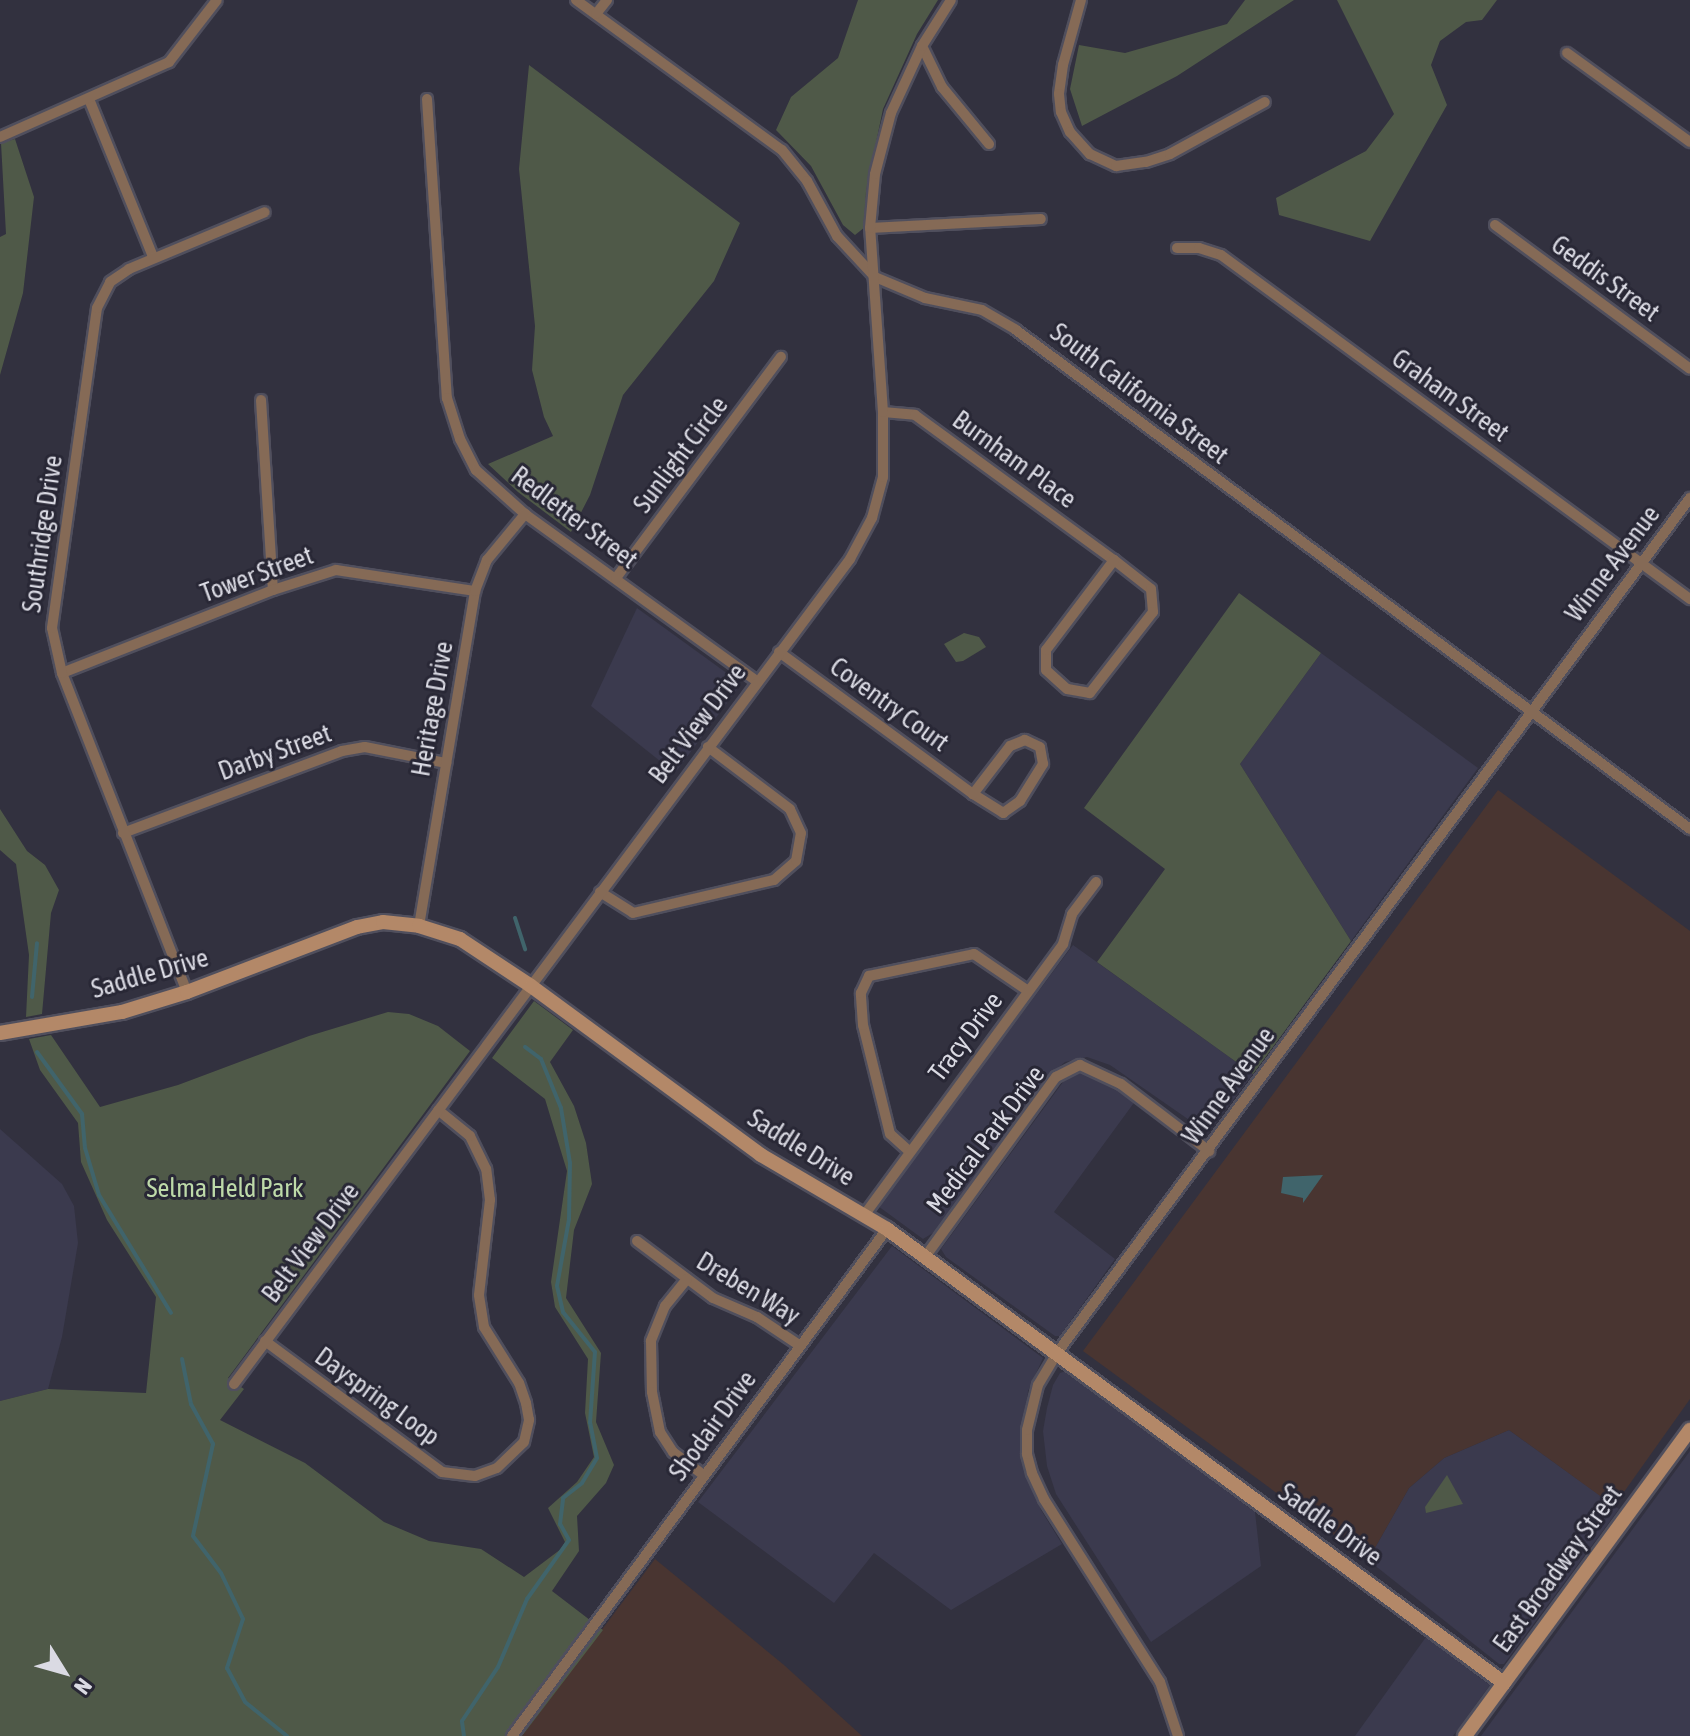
<!DOCTYPE html>
<style>
body{margin:0}
#map{position:relative;width:1690px;height:1736px;overflow:hidden;background:#32313f;font-family:"Asap Condensed",sans-serif}
div>[style]{position:absolute}
[style*='--x']{left:calc(var(--x)*1px);top:calc(var(--y)*1px);width:calc(var(--w)*1px);rotate:calc(var(--a)*1deg)}
.built>*{inset:0;background:#3b3a4e}
.medical>*{inset:0;background:#493531}
.green>*{inset:0;background:#4f5948}
.water>*{inset:0;background:#40646b}
.stream>*{height:4px;margin:-2px;padding:0 2px;transform-origin:2px;border-radius:2px;background:#40646b}
.roads{filter:drop-shadow(2px 0 #504f5d) drop-shadow(-2px 0 #504f5d) drop-shadow(0 2px #504f5d) drop-shadow(0 -2px #504f5d)}
.street>*{height:10px;margin:-5px;padding:0 5px;transform-origin:5px;border-radius:5px;background:#856a56}
.secondary>*{height:14px;margin:-7px;padding:0 7px;transform-origin:7px;border-radius:7px;background:#b38868}
span{translate:-50% -50%;white-space:nowrap;text-align:center;line-height:1.15;-webkit-text-stroke:6px #282735;paint-order:stroke}
.street-label{font-size:26px;color:#dadae3}
.park-label{font-size:26px;color:#bedaa9}
.north{position:absolute;left:24px;top:1632px;width:80px;height:80px;-webkit-text-stroke:6px #282735;paint-order:stroke;rotate:127deg;font-size:22px;font-weight:700;line-height:32px;text-align:center;color:#dadae3}
.north::after{content:'';display:block;margin:auto;width:28px;height:36px;background:#dadae3;clip-path:polygon(50% 0,100% 100%,50% 72%,0 100%)}
</style>
<div id="map">
<div class="built">
<div style="clip-path:polygon(637px 608px,739px 682px,738px 688px,675px 773px,591px 706px)"></div>
<div style="clip-path:polygon(1321px 653px,1478px 768px,1351px 941px,1240px 764px)"></div>
<div style="clip-path:polygon(1073px 945px,1253px 1074px,1208px 1133px,1110px 1065px,1087px 1057px,1065px 1062px,1053px 1072px,936px 1231px,923px 1239px,878px 1206px)"></div>
<div style="clip-path:polygon(1087px 1071px,1101px 1076px,1136px 1100px,1054px 1212px,1115px 1259px,1060px 1336px,1055px 1336px,946px 1257px,941px 1249px,1063px 1082px,1073px 1074px)"></div>
<div style="clip-path:polygon(0 1129px,62px 1184px,74px 1206px,78px 1243px,62px 1337px,48px 1389px,0 1401px)"></div>
<div style="clip-path:polygon(892px 1246px,1043px 1358px,1028px 1391px,1022px 1459px,1041px 1510px,1062px 1544px,951px 1610px,874px 1553px,834px 1603px,698px 1502px)"></div>
<div style="clip-path:polygon(1066px 1371px,1255px 1512px,1261px 1566px,1151px 1642px,1056px 1494px,1047px 1466px,1043px 1431px,1047px 1408px,1053px 1385px,1060px 1373px)"></div>
<div style="clip-path:polygon(1509px 1430px,1619px 1509px,1504px 1664px,1499px 1664px,1368px 1560px,1409px 1488px,1444px 1458px)"></div>
<div style="clip-path:polygon(1690px 1451px,1690px 1736px,1481px 1736px)"></div>
<div style="clip-path:polygon(1426px 1637px,1490px 1685px,1453px 1736px,1355px 1736px)"></div>
</div>
<div class="medical">
<div style="clip-path:polygon(1498px 790px,1690px 931px,1690px 1399px,1614px 1506px,1509px 1430px,1444px 1458px,1409px 1488px,1368px 1560px,1083px 1351px)"></div>
<div style="clip-path:polygon(655px 1559px,784px 1665px,862px 1736px,522px 1736px)"></div>
</div>
<div class="green">
<div style="clip-path:polygon(858px 0,938px 0,917px 34px,883px 109px,866px 191px,865px 227px,855px 235px,843px 225px,811px 166px,776px 130px,791px 97px,838px 58px)"></div>
<div style="clip-path:polygon(1245px 0,1294px 0,1177px 76px,1082px 126px,1070px 89px,1079px 45px,1125px 53px,1227px 24px)"></div>
<div style="clip-path:polygon(1337px 0,1497px 0,1482px 20px,1466px 22px,1440px 41px,1431px 65px,1447px 105px,1370px 241px,1279px 215px,1276px 198px,1366px 151px,1394px 114px)"></div>
<div style="clip-path:polygon(529px 65px,740px 223px,714px 281px,623px 395px,590px 495px,571px 532px,518px 492px,488px 464px,553px 436px,544px 417px,532px 370px,535px 326px,519px 169px)"></div>
<div style="clip-path:polygon(15px 139px,34px 197px,23px 293px,0 375px,0 237px,6px 234px,1px 143px)"></div>
<div style="clip-path:polygon(1239px 593px,1321px 653px,1240px 764px,1351px 941px,1253px 1074px,1097px 962px,1165px 869px,1084px 808px)"></div>
<div style="clip-path:polygon(964px 633px,979px 637px,986px 647px,963px 661px,956px 662px,944px 644px)"></div>
<div style="clip-path:polygon(0 809px,27px 851px,45px 865px,59px 890px,51px 913px,42px 1014px,26px 1017px,29px 955px,16px 864px,0 850px)"></div>
<div style="clip-path:polygon(534px 1001px,573px 1030px,550px 1062px,574px 1106px,586px 1143px,592px 1184px,574px 1230px,566px 1298px,601px 1353px,596px 1422px,614px 1465px,606px 1483px,577px 1516px,579px 1551px,552px 1591px,603px 1630px,522px 1736px,0 1736px,0 1401px,48px 1389px,146px 1393px,156px 1297px,107px 1220px,81px 1162px,78px 1123px,40px 1070px,29px 1039px,51px 1035px,100px 1107px,178px 1085px,309px 1036px,388px 1012px,409px 1014px,438px 1026px,470px 1051px,228px 1378px,244px 1389px,220px 1420px,305px 1463px,384px 1522px,429px 1541px,481px 1549px,524px 1577px,561px 1549px,565px 1542px,548px 1508px,577px 1482px,594px 1457px,585px 1413px,588px 1359px,555px 1307px,551px 1282px,567px 1171px,545px 1099px,492px 1058px)"></div>
<div style="clip-path:polygon(1447px 1475px,1463px 1504px,1426px 1513px,1425px 1507px)"></div>
</div>
<div class="water">
<div style="clip-path:polygon(1323px 1175px,1303px 1203px,1303px 1198px,1281px 1193px,1283px 1177px)"></div>
</div>
<div class="stream">
<div style="--x:515;--y:918;--w:33;--a:72"></div>
<div style="--x:32;--y:997;--w:54;--a:-84.7"></div>
<div style="--x:37;--y:1052;--w:77;--a:54"></div>
<div style="--x:82;--y:1114;--w:34;--a:85"></div>
<div style="--x:85;--y:1148;--w:49;--a:73.4"></div>
<div style="--x:99;--y:1195;--w:138;--a:58.6"></div>
<div style="--x:182;--y:1359;--w:46;--a:78.7"></div>
<div style="--x:191;--y:1404;--w:46;--a:61.2"></div>
<div style="--x:213;--y:1444;--w:94;--a:102.3"></div>
<div style="--x:193;--y:1536;--w:46;--a:52.9"></div>
<div style="--x:221;--y:1573;--w:51;--a:64.4"></div>
<div style="--x:243;--y:1619;--w:52;--a:108.1"></div>
<div style="--x:227;--y:1668;--w:38;--a:62"></div>
<div style="--x:245;--y:1702;--w:54;--a:39"></div>
<div style="--x:464;--y:1736;--w:15;--a:-98"></div>
<div style="--x:462;--y:1721;--w:65;--a:-56.3"></div>
<div style="--x:498;--y:1667;--w:74;--a:-66.9"></div>
<div style="--x:527;--y:1599;--w:72;--a:-54.6"></div>
<div style="--x:569;--y:1540;--w:18;--a:-119"></div>
<div style="--x:560;--y:1524;--w:26;--a:-83"></div>
<div style="--x:563;--y:1498;--w:24;--a:-38"></div>
<div style="--x:582;--y:1483;--w:29;--a:-59"></div>
<div style="--x:597;--y:1458;--w:36;--a:-101"></div>
<div style="--x:590;--y:1423;--w:71;--a:-86"></div>
<div style="--x:595;--y:1352;--w:51;--a:-128.7"></div>
<div style="--x:563;--y:1312;--w:27;--a:-103"></div>
<div style="--x:557;--y:1286;--w:68;--a:-79.8"></div>
<div style="--x:569;--y:1219;--w:56;--a:-89"></div>
<div style="--x:570;--y:1163;--w:56;--a:-99.3"></div>
<div style="--x:561;--y:1108;--w:53;--a:-112.2"></div>
<div style="--x:541;--y:1059;--w:20;--a:-143"></div>
</div>
<div class="roads">
<div class="street">
<div style="--x:576;--y:0;--w:255;--a:36.1"></div>
<div style="--x:782;--y:150;--w:40;--a:51"></div>
<div style="--x:807;--y:181;--w:63;--a:61.4"></div>
<div style="--x:837;--y:236;--w:56;--a:47.2"></div>
<div style="--x:875;--y:277;--w:54;--a:22.8"></div>
<div style="--x:925;--y:298;--w:58;--a:11.9"></div>
<div style="--x:982;--y:310;--w:39;--a:30"></div>
<div style="--x:1016;--y:330;--w:839;--a:36.51"></div>
<div style="--x:1081;--y:0;--w:67;--a:105.5"></div>
<div style="--x:1063;--y:65;--w:29;--a:98"></div>
<div style="--x:1059;--y:94;--w:18;--a:84"></div>
<div style="--x:1061;--y:112;--w:22;--a:66"></div>
<div style="--x:1070;--y:132;--w:30;--a:48"></div>
<div style="--x:1090;--y:154;--w:29;--a:25"></div>
<div style="--x:1116;--y:166;--w:30;--a:-8"></div>
<div style="--x:1146;--y:162;--w:25;--a:-18"></div>
<div style="--x:1170;--y:154;--w:108;--a:-28.7"></div>
<div style="--x:596;--y:14;--w:18;--a:-52"></div>
<div style="--x:922;--y:46;--w:46;--a:64"></div>
<div style="--x:942;--y:87;--w:74;--a:50.5"></div>
<div style="--x:1567;--y:53;--w:152;--a:35.9"></div>
<div style="--x:89;--y:99;--w:170;--a:67.9"></div>
<div style="--x:427;--y:99;--w:300;--a:86.2"></div>
<div style="--x:447;--y:398;--w:43;--a:72.4"></div>
<div style="--x:460;--y:439;--w:35;--a:63"></div>
<div style="--x:476;--y:470;--w:66;--a:41.9"></div>
<div style="--x:525;--y:514;--w:287;--a:35.8"></div>
<div style="--x:0;--y:137;--w:185;--a:-23.9"></div>
<div style="--x:169;--y:62;--w:78;--a:-52.3"></div>
<div style="--x:1495;--y:225;--w:242;--a:36.4"></div>
<div style="--x:870;--y:228;--w:171;--a:-3"></div>
<div style="--x:1177;--y:248;--w:22;--a:0"></div>
<div style="--x:1199;--y:248;--w:23;--a:18"></div>
<div style="--x:1221;--y:255;--w:582;--a:36.26"></div>
<div style="--x:261;--y:400;--w:190;--a:86.4"></div>
<div style="--x:883;--y:412;--w:32;--a:5"></div>
<div style="--x:915;--y:415;--w:246;--a:36.1"></div>
<div style="--x:1114;--y:560;--w:47;--a:38.1"></div>
<div style="--x:1151;--y:589;--w:23;--a:85"></div>
<div style="--x:1153;--y:612;--w:103;--a:127.9"></div>
<div style="--x:1090;--y:693;--w:23;--a:-170"></div>
<div style="--x:1067;--y:689;--w:28;--a:-138"></div>
<div style="--x:1046;--y:670;--w:20;--a:-90"></div>
<div style="--x:1046;--y:650;--w:113;--a:-52.9"></div>
<div style="--x:616;--y:578;--w:276;--a:-53.3"></div>
<div style="--x:779;--y:652;--w:240;--a:36.2"></div>
<div style="--x:973;--y:794;--w:36;--a:32"></div>
<div style="--x:1003;--y:813;--w:21;--a:-35"></div>
<div style="--x:1020;--y:801;--w:44;--a:-58.1"></div>
<div style="--x:1043;--y:764;--w:17;--a:-100"></div>
<div style="--x:1040;--y:747;--w:17;--a:-155"></div>
<div style="--x:1025;--y:740;--w:16;--a:158"></div>
<div style="--x:1010;--y:746;--w:61;--a:127.6"></div>
<div style="--x:62;--y:673;--w:227;--a:-21.5"></div>
<div style="--x:273;--y:590;--w:66;--a:-17.6"></div>
<div style="--x:336;--y:570;--w:141;--a:8.6"></div>
<div style="--x:123;--y:833;--w:234;--a:-20.5"></div>
<div style="--x:342;--y:751;--w:23;--a:-10"></div>
<div style="--x:365;--y:747;--w:83;--a:11.2"></div>
<div style="--x:600;--y:892;--w:39;--a:32"></div>
<div style="--x:633;--y:913;--w:145;--a:-13.2"></div>
<div style="--x:774;--y:880;--w:29;--a:-41"></div>
<div style="--x:796;--y:861;--w:28;--a:-80"></div>
<div style="--x:801;--y:833;--w:26;--a:-115"></div>
<div style="--x:790;--y:809;--w:103;--a:-142.9"></div>
<div style="--x:419;--y:926;--w:340;--a:-80.5"></div>
<div style="--x:475;--y:591;--w:33;--a:-69"></div>
<div style="--x:487;--y:560;--w:60;--a:-50.4"></div>
<div style="--x:187;--y:992;--w:343;--a:-111.4"></div>
<div style="--x:62;--y:673;--w:46;--a:-102.5"></div>
<div style="--x:52;--y:628;--w:323;--a:-82"></div>
<div style="--x:97;--y:308;--w:29;--a:-63"></div>
<div style="--x:110;--y:282;--w:23;--a:-34"></div>
<div style="--x:129;--y:269;--w:147;--a:-22.7"></div>
<div style="--x:909;--y:1151;--w:25;--a:-138"></div>
<div style="--x:890;--y:1134;--w:112;--a:-103.9"></div>
<div style="--x:863;--y:1025;--w:32;--a:-94"></div>
<div style="--x:861;--y:993;--w:19;--a:-65"></div>
<div style="--x:869;--y:976;--w:107;--a:-11.8"></div>
<div style="--x:974;--y:954;--w:65;--a:34.4"></div>
<div style="--x:865;--y:1214;--w:335;--a:-53.7"></div>
<div style="--x:1063;--y:944;--w:31;--a:-73"></div>
<div style="--x:1072;--y:914;--w:40;--a:-53"></div>
<div style="--x:637;--y:1241;--w:95;--a:36.9"></div>
<div style="--x:713;--y:1298;--w:48;--a:23.4"></div>
<div style="--x:757;--y:1317;--w:50;--a:33.7"></div>
<div style="--x:925;--y:1257;--w:223;--a:-54"></div>
<div style="--x:1056;--y:1077;--w:27;--a:-27"></div>
<div style="--x:1080;--y:1065;--w:45;--a:24.9"></div>
<div style="--x:1121;--y:1084;--w:111;--a:37.3"></div>
<div style="--x:687;--y:1279;--w:35;--a:129"></div>
<div style="--x:665;--y:1306;--w:38;--a:112"></div>
<div style="--x:651;--y:1341;--w:51;--a:88.9"></div>
<div style="--x:652;--y:1392;--w:41;--a:78.7"></div>
<div style="--x:660;--y:1432;--w:24;--a:57"></div>
<div style="--x:673;--y:1452;--w:39;--a:37"></div>
<div style="--x:265;--y:1341;--w:220;--a:36.5"></div>
<div style="--x:442;--y:1472;--w:33;--a:7"></div>
<div style="--x:475;--y:1476;--w:23;--a:-20"></div>
<div style="--x:497;--y:1468;--w:37;--a:-44"></div>
<div style="--x:524;--y:1442;--w:23;--a:-77"></div>
<div style="--x:529;--y:1420;--w:17;--a:-100"></div>
<div style="--x:526;--y:1403;--w:21;--a:-109"></div>
<div style="--x:519;--y:1383;--w:66;--a:-122"></div>
<div style="--x:484;--y:1327;--w:32;--a:-99"></div>
<div style="--x:479;--y:1295;--w:96;--a:-83.4"></div>
<div style="--x:490;--y:1200;--w:31;--a:-97"></div>
<div style="--x:486;--y:1169;--w:37;--a:-116"></div>
<div style="--x:470;--y:1136;--w:41;--a:-140.9"></div>
<div style="--x:234;--y:1384;--w:1030;--a:-53.25"></div>
<div style="--x:850;--y:559;--w:47;--a:-61.8"></div>
<div style="--x:872;--y:518;--w:42;--a:-75"></div>
<div style="--x:883;--y:477;--w:65;--a:-90"></div>
<div style="--x:883;--y:412;--w:184;--a:-94"></div>
<div style="--x:870;--y:228;--w:54;--a:-84.7"></div>
<div style="--x:875;--y:174;--w:63;--a:-75.3"></div>
<div style="--x:891;--y:113;--w:74;--a:-65.2"></div>
<div style="--x:922;--y:46;--w:54;--a:-57.8"></div>
<div style="--x:512;--y:1736;--w:631;--a:-53.51"></div>
<div style="--x:1178;--y:1736;--w:57;--a:-108.4"></div>
<div style="--x:1160;--y:1682;--w:217;--a:-122.4"></div>
<div style="--x:1044;--y:1499;--w:29;--a:-115"></div>
<div style="--x:1032;--y:1473;--w:20;--a:-105"></div>
<div style="--x:1027;--y:1454;--w:24;--a:-90"></div>
<div style="--x:1027;--y:1430;--w:46;--a:-76.3"></div>
<div style="--x:1038;--y:1385;--w:37;--a:-59"></div>
<div style="--x:1057;--y:1353;--w:1064;--a:-53.49"></div>
</div>
<div class="secondary">
<div style="--x:0;--y:1033;--w:124;--a:-9.8"></div>
<div style="--x:122;--y:1012;--w:68;--a:-17.1"></div>
<div style="--x:187;--y:992;--w:182;--a:-20.9"></div>
<div style="--x:357;--y:927;--w:26;--a:-11"></div>
<div style="--x:383;--y:922;--w:36;--a:6"></div>
<div style="--x:419;--y:926;--w:43;--a:17.6"></div>
<div style="--x:460;--y:939;--w:85;--a:33.5"></div>
<div style="--x:531;--y:986;--w:285;--a:36.3"></div>
<div style="--x:761;--y:1155;--w:146;--a:30.4"></div>
<div style="--x:887;--y:1229;--w:766;--a:36.35"></div>
<div style="--x:1465;--y:1736;--w:380;--a:-53.7"></div>
</div>
</div>
<div class="street-label">
<span style="left:1605px;top:279px;rotate:36deg">Geddis Street</span>
<span style="left:1139px;top:394px;rotate:37deg">South California Street</span>
<span style="left:1450px;top:396px;rotate:36deg">Graham Street</span>
<span style="left:681px;top:455px;rotate:-53deg">Sunlight Circle</span>
<span style="left:1014px;top:460px;rotate:36deg">Burnham Place</span>
<span style="left:574px;top:518px;rotate:37deg">Redletter Street</span>
<span style="left:43px;top:534px;rotate:-82deg">Southridge Drive</span>
<span style="left:1613px;top:564px;rotate:-53deg">Winne Avenue</span>
<span style="left:257px;top:575px;rotate:-20deg">Tower Street</span>
<span style="left:889px;top:705px;rotate:36deg">Coventry Court</span>
<span style="left:433px;top:709px;rotate:-80deg">Heritage Drive</span>
<span style="left:698px;top:724px;rotate:-53deg">Belt View Drive</span>
<span style="left:275px;top:753px;rotate:-20deg">Darby Street</span>
<span style="left:150px;top:974px;rotate:-16deg">Saddle Drive</span>
<span style="left:966px;top:1037px;rotate:-53deg">Tracy Drive</span>
<span style="left:1229px;top:1086px;rotate:-54deg">Winne Avenue</span>
<span style="left:986px;top:1140px;rotate:-53deg">Medical Park Drive</span>
<span style="left:801px;top:1148px;rotate:32deg">Saddle Drive</span>
<span style="left:311px;top:1243px;rotate:-53deg">Belt View Drive</span>
<span style="left:748px;top:1289px;rotate:31deg">Dreben Way</span>
<span style="left:377px;top:1397px;rotate:36deg">Dayspring Loop</span>
<span style="left:713px;top:1426px;rotate:-54deg">Shodair Drive</span>
<span style="left:1330px;top:1525px;rotate:36deg">Saddle Drive</span>
<span style="left:1558px;top:1569px;rotate:-54deg">East Broadway Street</span>
</div>
<div class="park-label">
<span style="left:225px;top:1189px">Selma Held Park</span>
</div>
<div class="north">N</div>
</div>
